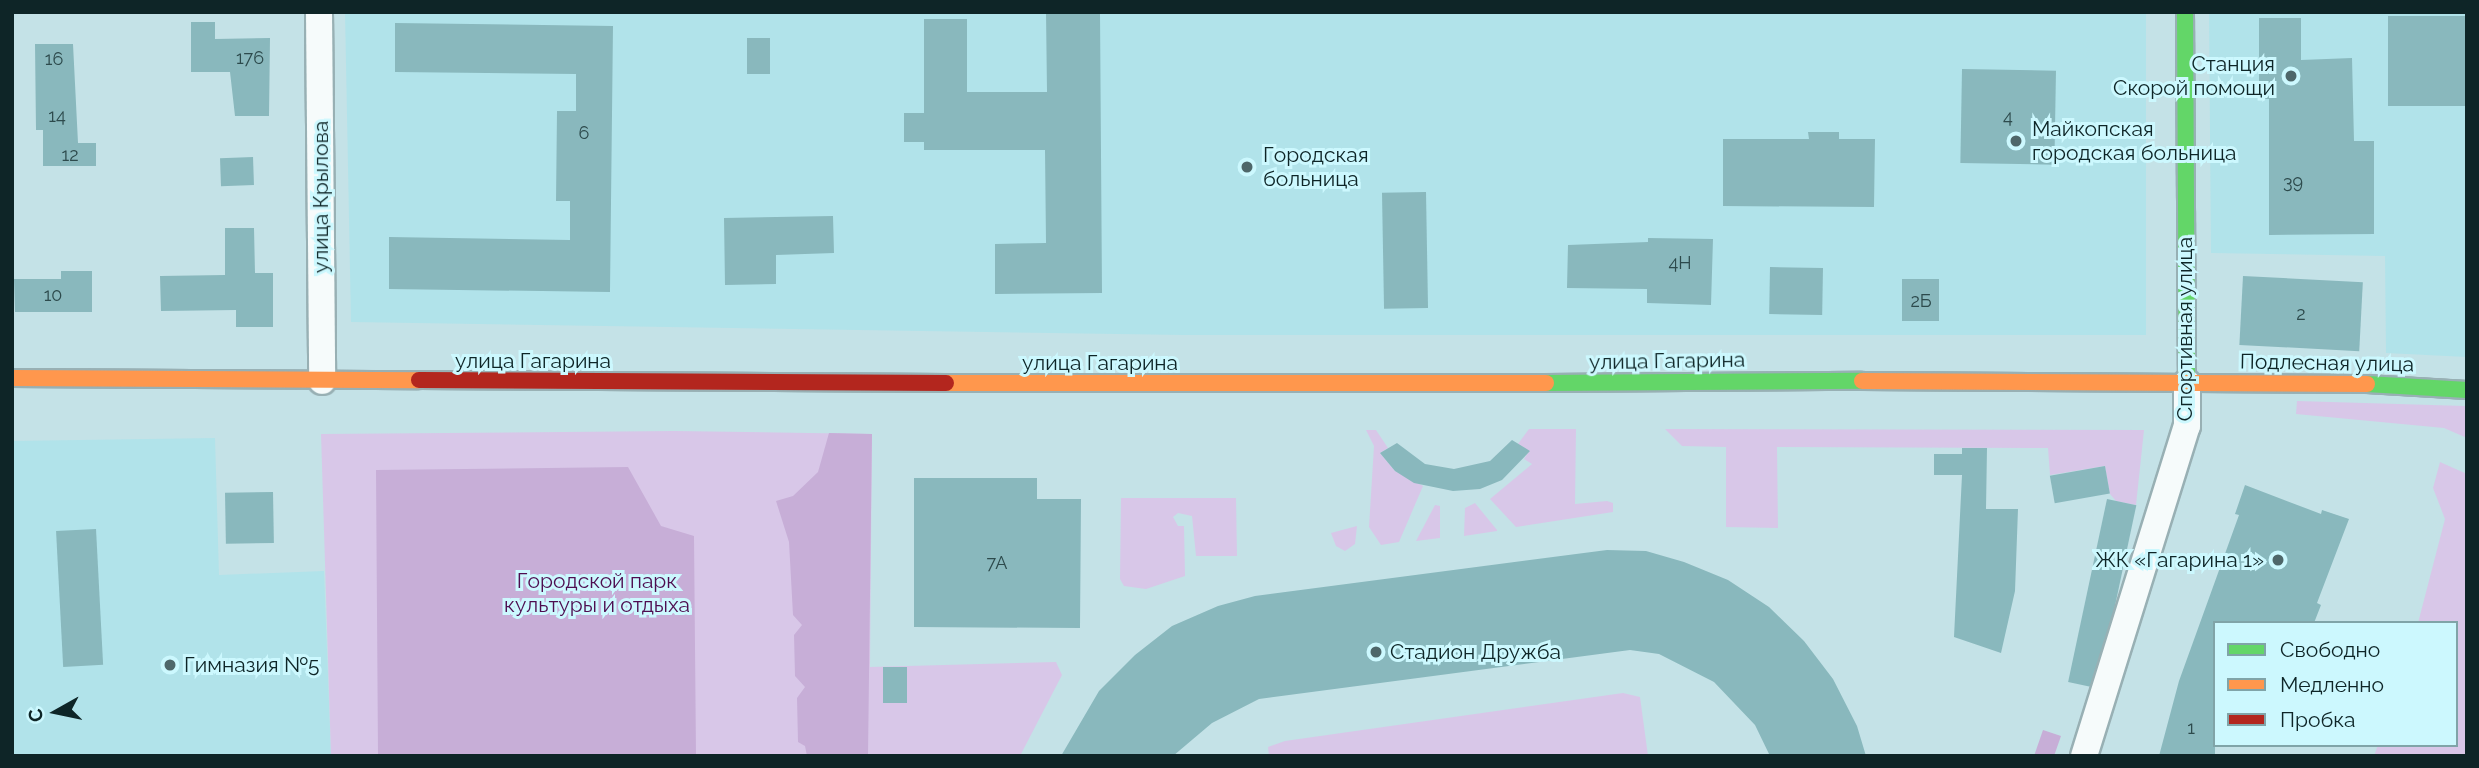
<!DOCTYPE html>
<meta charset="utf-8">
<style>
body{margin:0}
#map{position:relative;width:2479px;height:768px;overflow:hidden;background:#c4e2e7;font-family:Raleway,sans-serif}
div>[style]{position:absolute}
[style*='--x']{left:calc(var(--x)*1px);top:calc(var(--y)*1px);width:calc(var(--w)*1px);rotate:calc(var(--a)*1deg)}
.built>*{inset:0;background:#b1e3ea}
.green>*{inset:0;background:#d8c7e8}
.forest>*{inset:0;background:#c7aed7}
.building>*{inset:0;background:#89b8bd;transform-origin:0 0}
.roads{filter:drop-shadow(2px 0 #98b0b4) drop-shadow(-2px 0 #98b0b4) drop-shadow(0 2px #98b0b4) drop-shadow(0 -2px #98b0b4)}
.street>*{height:26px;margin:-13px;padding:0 13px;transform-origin:13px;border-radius:13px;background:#f6fbfb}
.fast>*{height:16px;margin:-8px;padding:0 8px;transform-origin:8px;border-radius:8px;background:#63d668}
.slow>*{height:16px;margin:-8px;padding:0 8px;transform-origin:8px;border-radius:8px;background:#ff974d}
.jam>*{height:16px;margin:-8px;padding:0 8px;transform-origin:8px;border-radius:8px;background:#b3261e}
.dots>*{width:19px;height:19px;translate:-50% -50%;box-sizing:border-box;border:4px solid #ccf8fe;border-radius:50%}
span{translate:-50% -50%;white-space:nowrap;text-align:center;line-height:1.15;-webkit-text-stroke:6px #ccf8fe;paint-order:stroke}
.number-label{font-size:18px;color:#2d4a4c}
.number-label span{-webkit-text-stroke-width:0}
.poi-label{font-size:21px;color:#0e2527}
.right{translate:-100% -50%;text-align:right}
.left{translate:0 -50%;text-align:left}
.street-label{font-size:21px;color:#0e2527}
.park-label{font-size:21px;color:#4e0d50}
.frame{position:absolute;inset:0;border:14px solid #0e2527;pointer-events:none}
.legend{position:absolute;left:2213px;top:621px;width:245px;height:126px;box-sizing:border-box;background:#ccf8fe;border:2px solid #80a4a8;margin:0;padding:9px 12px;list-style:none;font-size:21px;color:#0e2527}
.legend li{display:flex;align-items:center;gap:14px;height:35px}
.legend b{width:35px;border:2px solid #80a4a8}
.north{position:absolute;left:21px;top:677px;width:70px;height:70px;-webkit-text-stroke:5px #ccf8fe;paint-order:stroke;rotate:261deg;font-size:19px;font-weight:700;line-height:28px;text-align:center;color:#0e2527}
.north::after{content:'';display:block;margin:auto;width:24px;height:32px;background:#0e2527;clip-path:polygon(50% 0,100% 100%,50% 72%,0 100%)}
</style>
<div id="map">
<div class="built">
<div style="clip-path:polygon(345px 12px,2146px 12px,2146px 335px,1184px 335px,351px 322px)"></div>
<div style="clip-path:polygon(2209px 12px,2467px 12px,2467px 357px,2386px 353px,2385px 256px,2211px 253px)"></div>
<div style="clip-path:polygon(215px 438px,219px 575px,324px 571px,331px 756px,12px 756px,12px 441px)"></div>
</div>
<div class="green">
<div style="clip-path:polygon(2297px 401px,2465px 406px,2467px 438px,2444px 428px,2296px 414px)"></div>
<div style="clip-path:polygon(1529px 429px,1576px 429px,1575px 504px,1607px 501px,1613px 503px,1613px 512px,1516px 527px,1490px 499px,1532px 464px,1524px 459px,1529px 451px,1518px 444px)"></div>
<div style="clip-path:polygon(1665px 429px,2144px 430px,2136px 505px,2116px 501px,2110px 494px,2105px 466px,2050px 475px,2048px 448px,1777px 447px,1778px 528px,1726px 527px,1726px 447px,1682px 446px)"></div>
<div style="clip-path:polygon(1366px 430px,1376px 430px,1388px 448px,1380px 453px,1395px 471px,1423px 486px,1399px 542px,1381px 545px,1369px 527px,1374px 446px)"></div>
<div style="clip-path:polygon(674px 431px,872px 434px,870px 667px,1056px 662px,1062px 675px,1020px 756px,331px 756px,321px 434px)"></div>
<div style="clip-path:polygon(2440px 462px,2467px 474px,2467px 756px,2374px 756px,2378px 745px,2456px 745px,2456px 623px,2418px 623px,2445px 519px,2433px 488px)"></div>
<div style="clip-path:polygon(1121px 498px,1236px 498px,1237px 556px,1196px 556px,1192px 516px,1178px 513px,1173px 517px,1178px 526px,1184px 526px,1185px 576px,1146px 589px,1124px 586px,1120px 579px)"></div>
<div style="clip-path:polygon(1475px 503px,1497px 530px,1497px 531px,1464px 536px,1465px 508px)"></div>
<div style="clip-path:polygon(1435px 505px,1440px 506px,1440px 538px,1416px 541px)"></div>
<div style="clip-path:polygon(1357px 526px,1355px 544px,1345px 551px,1336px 546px,1331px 533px)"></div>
<div style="clip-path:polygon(1623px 693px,1640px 697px,1648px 756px,1269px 756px,1268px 747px,1285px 741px)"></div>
</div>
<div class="forest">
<div style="clip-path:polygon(829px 433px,872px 434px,868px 756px,807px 756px,805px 746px,798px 742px,797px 698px,805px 687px,795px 676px,794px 635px,802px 625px,793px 615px,789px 542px,776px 501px,793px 496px,818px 472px)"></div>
<div style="clip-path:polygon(628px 467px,661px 526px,694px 536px,696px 756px,378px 756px,376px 470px)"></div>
<div style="clip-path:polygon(2043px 730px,2061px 736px,2054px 756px,2034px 756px)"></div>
</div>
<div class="building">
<div style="clip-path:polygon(1046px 12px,1100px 12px,1102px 293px,995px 294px,995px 244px,1046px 243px,1045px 150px,924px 150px,924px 142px,904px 142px,904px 113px,924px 113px,924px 19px,967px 19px,967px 92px,1047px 92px)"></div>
<div style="left:2467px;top:16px;width:90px;height:79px;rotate:90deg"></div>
<div style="clip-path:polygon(2259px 18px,2301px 18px,2301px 60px,2352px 58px,2354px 141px,2374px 141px,2374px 234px,2269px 235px,2269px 99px,2259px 99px)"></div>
<div style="clip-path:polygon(191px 22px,215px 22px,215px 39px,270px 38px,269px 116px,235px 116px,230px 72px,191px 72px)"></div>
<div style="clip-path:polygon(395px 23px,613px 26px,610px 292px,389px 289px,389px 237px,570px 240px,570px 201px,556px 201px,557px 111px,576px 111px,576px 74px,395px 72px)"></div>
<div style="left:747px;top:38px;width:23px;height:36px"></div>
<div style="clip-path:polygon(35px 44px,73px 44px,78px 143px,96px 143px,96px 166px,43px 166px,43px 130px,36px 130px)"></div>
<div style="left:1962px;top:69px;width:94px;height:94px;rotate:1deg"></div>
<div style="clip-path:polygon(1808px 132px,1839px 132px,1839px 139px,1875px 139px,1874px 207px,1723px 206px,1723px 139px,1809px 139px)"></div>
<div style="left:253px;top:157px;width:28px;height:33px;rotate:88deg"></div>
<div style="left:1426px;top:192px;width:116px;height:44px;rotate:89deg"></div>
<div style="clip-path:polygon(833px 216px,834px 253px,776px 255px,776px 284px,725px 285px,724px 218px)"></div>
<div style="clip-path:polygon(225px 228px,254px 228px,255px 273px,273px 273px,273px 327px,236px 327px,236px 310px,161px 311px,160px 276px,225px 275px)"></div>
<div style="clip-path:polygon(1648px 238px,1713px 239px,1711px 305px,1647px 303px,1647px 289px,1567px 288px,1568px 245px,1648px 242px)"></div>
<div style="left:1770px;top:267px;width:53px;height:47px;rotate:1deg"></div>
<div style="clip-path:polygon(61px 271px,92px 271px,92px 312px,15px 312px,14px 279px,61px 279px)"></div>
<div style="left:2243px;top:276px;width:120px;height:69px;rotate:3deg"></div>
<div style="left:1939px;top:279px;width:42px;height:37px;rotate:90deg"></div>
<div style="clip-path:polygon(1512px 440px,1530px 451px,1502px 480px,1480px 489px,1453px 491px,1414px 483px,1395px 471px,1380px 453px,1397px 443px,1425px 464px,1454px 469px,1490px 461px)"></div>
<div style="clip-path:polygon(1962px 448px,1987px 448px,1986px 509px,2018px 509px,2015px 591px,2001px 653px,1954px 637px,1962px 475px,1934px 475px,1934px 454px,1962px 454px)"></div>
<div style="left:2105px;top:466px;width:28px;height:56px;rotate:80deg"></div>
<div style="clip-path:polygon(914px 478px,1037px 478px,1037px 499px,1081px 499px,1080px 628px,914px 627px)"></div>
<div style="clip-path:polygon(2245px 485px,2321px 514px,2322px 510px,2349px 519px,2317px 603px,2321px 605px,2314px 623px,2215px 623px,2215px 756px,2159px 756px,2179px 681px,2239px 515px,2235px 514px)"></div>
<div style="left:273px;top:492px;width:51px;height:48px;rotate:89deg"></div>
<div style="left:2107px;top:499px;width:30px;height:187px;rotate:12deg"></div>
<div style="left:96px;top:529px;width:136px;height:40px;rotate:87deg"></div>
<div style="clip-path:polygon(1607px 550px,1646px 551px,1684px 562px,1728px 580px,1769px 607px,1804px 641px,1833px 679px,1857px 726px,1866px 756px,1770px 756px,1755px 725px,1714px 682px,1659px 654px,1630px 650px,1259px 699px,1212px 723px,1173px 756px,1061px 756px,1099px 691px,1135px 655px,1172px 626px,1218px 606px,1255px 596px)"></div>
<div style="left:883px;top:667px;width:24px;height:36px"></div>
</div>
<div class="roads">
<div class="street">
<div style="--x:319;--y:12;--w:369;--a:89.5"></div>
<div style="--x:2084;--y:756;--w:346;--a:-72.7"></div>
<div style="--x:2187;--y:426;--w:43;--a:-90"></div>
</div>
<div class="fast">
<div style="--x:2185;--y:12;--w:371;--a:89.7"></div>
<div style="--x:1546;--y:383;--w:316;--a:-0.4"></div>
<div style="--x:2367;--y:384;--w:100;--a:3.4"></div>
</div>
<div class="slow">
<div style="--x:12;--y:378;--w:407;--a:0.3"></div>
<div style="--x:1862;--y:381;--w:505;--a:0.34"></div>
<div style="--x:946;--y:383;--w:600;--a:0"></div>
</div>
<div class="jam">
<div style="--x:419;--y:380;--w:527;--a:0.33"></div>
</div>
</div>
<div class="dots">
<div style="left:2291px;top:76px;background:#4e676a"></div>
<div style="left:2016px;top:141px;background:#4e676a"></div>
<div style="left:1247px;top:167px;background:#4e676a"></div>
<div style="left:2278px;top:560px;background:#4e676a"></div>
<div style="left:1376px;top:652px;background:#4e676a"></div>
<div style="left:170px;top:665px;background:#4e676a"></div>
</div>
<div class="number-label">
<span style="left:250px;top:58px">176</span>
<span style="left:54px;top:59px">16</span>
<span style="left:57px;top:116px">14</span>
<span style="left:2008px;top:117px">4</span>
<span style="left:584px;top:133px">6</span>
<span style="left:70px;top:155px">12</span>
<span style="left:2293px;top:182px">39</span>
<span style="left:1680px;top:263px">4Н</span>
<span style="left:53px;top:295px">10</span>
<span style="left:1921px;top:301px">2Б</span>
<span style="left:2301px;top:314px">2</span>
<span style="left:997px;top:563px">7А</span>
<span style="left:2191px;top:728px">1</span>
</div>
<div class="poi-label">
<span class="right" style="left:2275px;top:76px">Станция<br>Скорой помощи</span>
<span class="left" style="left:2032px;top:141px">Майкопская<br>городская больница</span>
<span class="left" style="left:1263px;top:167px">Городская<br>больница</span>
<span class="right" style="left:2264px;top:560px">ЖК «Гагарина 1»</span>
<span class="left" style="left:1390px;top:652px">Стадион Дружба</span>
<span class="left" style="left:184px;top:665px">Гимназия №5</span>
</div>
<div class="street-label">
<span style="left:321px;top:197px;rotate:-90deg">улица Крылова</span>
<span style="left:2185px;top:329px;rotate:-90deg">Спортивная улица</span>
<span style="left:533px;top:361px">улица Гагарина</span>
<span style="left:1667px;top:361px;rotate:-1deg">улица Гагарина</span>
<span style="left:1100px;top:363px">улица Гагарина</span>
<span style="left:2327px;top:363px;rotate:1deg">Подлесная улица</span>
</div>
<div class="park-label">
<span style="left:597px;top:593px">Городской парк<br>культуры и отдыха</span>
</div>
<div class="frame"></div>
<ul class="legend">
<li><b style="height:9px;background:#63d668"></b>Свободно</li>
<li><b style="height:9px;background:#ff974d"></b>Медленно</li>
<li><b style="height:9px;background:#b3261e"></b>Пробка</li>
</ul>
<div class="north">С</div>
</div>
